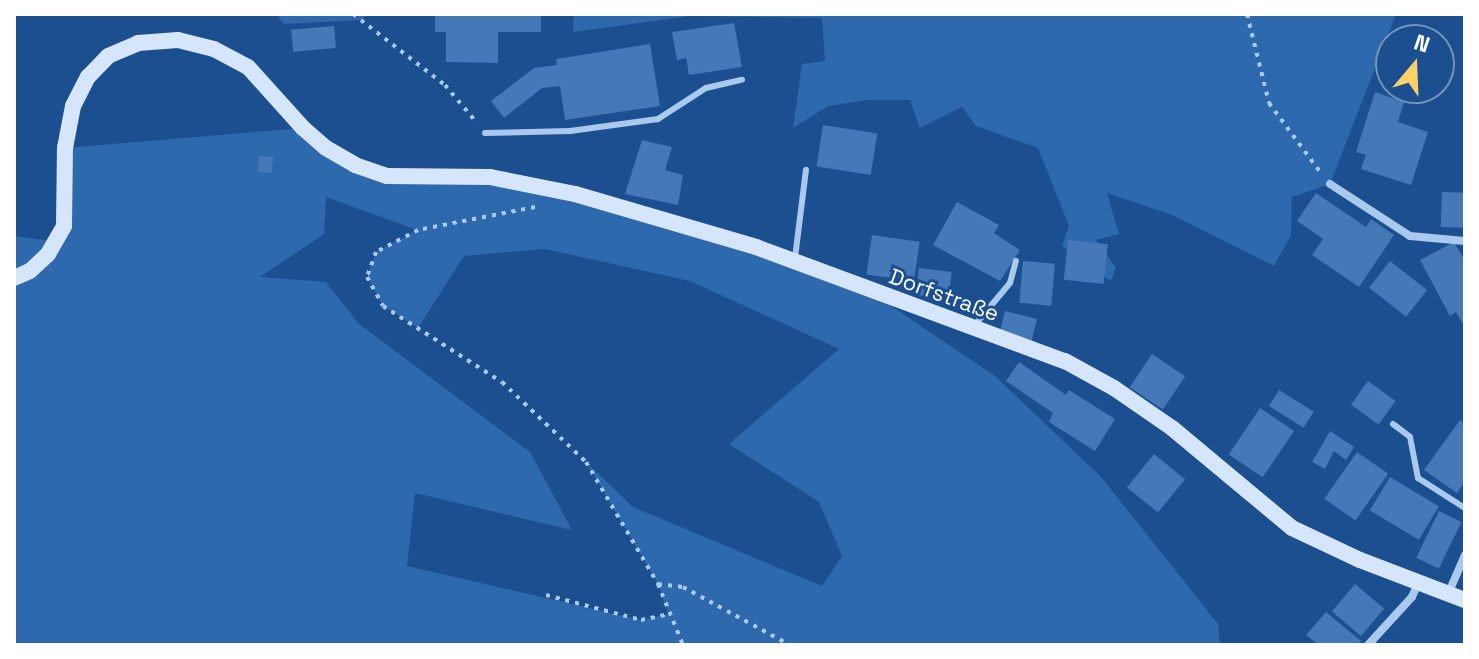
<!DOCTYPE html>
<meta charset="utf-8">
<style>
body{margin:0}
#map{position:relative;width:1479px;height:659px;overflow:hidden;background:#1b4f8f;font-family:"Space Grotesk",sans-serif}
div>[style]{position:absolute}
[style*='--x']{left:calc(var(--x)*1px);top:calc(var(--y)*1px);width:calc(var(--w)*1px);rotate:calc(var(--a)*1deg)}
.green>*{inset:0;background:#2e69ad}
.building>*{inset:0;background:#4478b7;transform-origin:0 0}
.path>*{height:4px;margin-top:-2px;transform-origin:0;background:repeating-linear-gradient(90deg,#a9c9ee 0 4px,transparent 0 10px)}
.service>*{height:6px;margin:-3px;padding:0 3px;transform-origin:3px;border-radius:3px;background:#a9c9ee}
.minor>*{height:8px;margin:-4px;padding:0 4px;transform-origin:4px;border-radius:4px;background:#a9c9ee}
.secondary>*{height:16px;margin:-8px;padding:0 8px;transform-origin:8px;border-radius:8px;background:#d6e6fa}
span{translate:-50% -50%;white-space:nowrap;text-align:center;line-height:1.15;-webkit-text-stroke:6px #1b4f8f;paint-order:stroke}
.street-label{font-size:22px;color:#fff}
.frame{position:absolute;inset:0;border:16px solid #fff;pointer-events:none}
.north{position:absolute;left:1375px;top:24px;width:80px;height:80px;box-sizing:border-box;background:#1b4f8f;border:2px solid #7695bc;border-radius:50%;rotate:19deg;font-size:22px;font-weight:700;line-height:32px;text-align:center;color:#fff}
.north::after{content:'';display:block;margin:auto;width:28px;height:36px;background:#ffd166;clip-path:polygon(50% 0,100% 100%,50% 72%,0 100%)}
</style>
<div id="map">
<div class="green">
<div style="clip-path:polygon(276px 14px,368px 14px,361px 20px,284px 24px)"></div>
<div style="clip-path:polygon(574px 14px,1396px 14px,1330px 184px,1292px 197px,1291px 235px,1274px 266px,1172px 215px,1107px 193px,1119px 234px,1096px 240px,1116px 268px,1111px 281px,1062px 246px,1069px 226px,1038px 148px,976px 126px,962px 107px,920px 128px,910px 100px,867px 100px,828px 106px,793px 128px,802px 64px,825px 61px,822px 18px,691px 16px,573px 32px)"></div>
<div style="clip-path:polygon(evenodd,303px 128px,355px 165px,535px 183px,869px 291px,995px 376px,1102px 478px,1218px 624px,1220px 645px,14px 645px,14px 236px,58px 242px,65px 148px,303px 128px,326px 197px,417px 230px,376px 252px,367px 277px,383px 306px,418px 328px,464px 256px,545px 249px,690px 281px,839px 349px,729px 444px,819px 502px,842px 556px,822px 586px,633px 507px,586px 462px,658px 584px,668px 614px,641px 620px,407px 566px,415px 493px,572px 530px,530px 452px,358px 323px,326px 282px,260px 277px,324px 234px,326px 197px)"></div>
</div>
<div class="building">
<div style="clip-path:polygon(435px 14px,541px 14px,541px 32px,498px 32px,498px 63px,446px 62px,446px 32px,435px 32px)"></div>
<div style="clip-path:polygon(734px 23px,742px 67px,689px 75px,686px 58px,677px 60px,672px 32px)"></div>
<div style="left:334px;top:26px;width:22px;height:43px;rotate:85deg"></div>
<div style="clip-path:polygon(650px 44px,660px 106px,565px 120px,560px 86px,542px 88px,504px 118px,491px 101px,534px 68px,557px 65px,556px 59px)"></div>
<div style="clip-path:polygon(1375px 92px,1404px 102px,1398px 122px,1428px 132px,1411px 185px,1361px 169px,1366px 155px,1356px 152px)"></div>
<div style="left:823px;top:125px;width:55px;height:42px;rotate:9deg"></div>
<div style="clip-path:polygon(642px 140px,672px 147px,665px 170px,683px 175px,678px 205px,625px 194px)"></div>
<div style="left:259px;top:156px;width:14px;height:16px;rotate:4deg"></div>
<div style="left:1442px;top:192px;width:23px;height:35px;rotate:2deg"></div>
<div style="clip-path:polygon(1316px 193px,1366px 227px,1371px 219px,1394px 235px,1359px 287px,1312px 255px,1323px 239px,1297px 221px)"></div>
<div style="clip-path:polygon(957px 202px,999px 225px,994px 233px,1020px 250px,1000px 281px,933px 245px)"></div>
<div style="left:872px;top:235px;width:48px;height:40px;rotate:8deg"></div>
<div style="left:1068px;top:240px;width:40px;height:40px;rotate:6deg"></div>
<div style="clip-path:polygon(1454px 242px,1465px 261px,1465px 328px,1456px 312px,1450px 316px,1420px 260px)"></div>
<div style="left:1023px;top:261px;width:32px;height:42px;rotate:5deg"></div>
<div style="left:1390px;top:261px;width:47px;height:34px;rotate:38deg"></div>
<div style="left:919px;top:268px;width:33px;height:27px;rotate:7deg"></div>
<div style="left:1005px;top:311px;width:33px;height:23px;rotate:14deg"></div>
<div style="left:1152px;top:354px;width:40px;height:40px;rotate:34deg"></div>
<div style="clip-path:polygon(1019px 362px,1066px 395px,1069px 390px,1115px 419px,1095px 451px,1049px 422px,1053px 413px,1006px 381px)"></div>
<div style="left:1368px;top:381px;width:34px;height:29px;rotate:36deg"></div>
<div style="left:1279px;top:390px;width:41px;height:19px;rotate:32deg"></div>
<div style="left:1260px;top:408px;width:41px;height:56px;rotate:34deg"></div>
<div style="clip-path:polygon(1460px 420px,1465px 424px,1465px 481px,1457px 493px,1424px 470px)"></div>
<div style="clip-path:polygon(1330px 431px,1354px 447px,1346px 460px,1334px 451px,1325px 469px,1312px 462px)"></div>
<div style="left:1357px;top:452px;width:38px;height:57px;rotate:35deg"></div>
<div style="left:1154px;top:454px;width:40px;height:43px;rotate:39deg"></div>
<div style="left:1390px;top:477px;width:57px;height:39px;rotate:31deg"></div>
<div style="left:1439px;top:511px;width:25px;height:52px;rotate:26deg"></div>
<div style="left:1355px;top:584px;width:38px;height:36px;rotate:40deg"></div>
<div style="clip-path:polygon(1326px 612px,1361px 641px,1357px 645px,1319px 645px,1306px 635px)"></div>
</div>
<div class="path">
<div style="--x:353;--y:14;--w:116;--a:37.7"></div>
<div style="--x:445;--y:85;--w:50;--a:49.9"></div>
<div style="--x:1247;--y:14;--w:92;--a:76.1"></div>
<div style="--x:1269;--y:103;--w:87;--a:53.4"></div>
<div style="--x:535;--y:207;--w:119;--a:168.9"></div>
<div style="--x:418;--y:230;--w:47;--a:152.4"></div>
<div style="--x:376;--y:252;--w:27;--a:110"></div>
<div style="--x:367;--y:277;--w:33;--a:61"></div>
<div style="--x:383;--y:306;--w:141;--a:32.6"></div>
<div style="--x:502;--y:382;--w:116;--a:43.6"></div>
<div style="--x:586;--y:462;--w:142;--a:59.5"></div>
<div style="--x:658;--y:584;--w:66;--a:67.7"></div>
<div style="--x:658;--y:584;--w:25;--a:7"></div>
<div style="--x:683;--y:587;--w:122;--a:28.5"></div>
<div style="--x:546;--y:595;--w:98;--a:14.7"></div>
<div style="--x:641;--y:620;--w:29;--a:-12"></div>
</div>
<div class="service">
<div style="--x:485;--y:133;--w:85;--a:-1.3"></div>
<div style="--x:570;--y:131;--w:89;--a:-7.8"></div>
<div style="--x:658;--y:119;--w:57;--a:-32.9"></div>
<div style="--x:706;--y:88;--w:37;--a:-13"></div>
<div style="--x:795;--y:258;--w:89;--a:-82.9"></div>
<div style="--x:974;--y:326;--w:56;--a:-50.1"></div>
<div style="--x:1010;--y:283;--w:23;--a:-75"></div>
<div style="--x:1393;--y:424;--w:21;--a:37"></div>
<div style="--x:1410;--y:437;--w:42;--a:79"></div>
<div style="--x:1418;--y:478;--w:56;--a:32.6"></div>
</div>
<div class="minor">
<div style="--x:1330;--y:184;--w:95;--a:33"></div>
<div style="--x:1410;--y:236;--w:55;--a:5.2"></div>
<div style="--x:1448;--y:594;--w:43;--a:-66.4"></div>
<div style="--x:1368;--y:645;--w:65;--a:-47.5"></div>
<div style="--x:1412;--y:597;--w:15;--a:-67"></div>
</div>
<div class="secondary">
<div style="--x:14;--y:278;--w:17;--a:-24"></div>
<div style="--x:30;--y:271;--w:25;--a:-43"></div>
<div style="--x:48;--y:254;--w:32;--a:-60"></div>
<div style="--x:64;--y:226;--w:78;--a:-89.3"></div>
<div style="--x:65;--y:148;--w:43;--a:-79.2"></div>
<div style="--x:73;--y:106;--w:33;--a:-63"></div>
<div style="--x:88;--y:77;--w:29;--a:-46"></div>
<div style="--x:108;--y:56;--w:33;--a:-23"></div>
<div style="--x:138;--y:43;--w:40;--a:-4.3"></div>
<div style="--x:178;--y:40;--w:37;--a:14"></div>
<div style="--x:214;--y:49;--w:38;--a:28"></div>
<div style="--x:248;--y:67;--w:82;--a:48"></div>
<div style="--x:303;--y:128;--w:30;--a:41"></div>
<div style="--x:326;--y:148;--w:34;--a:30"></div>
<div style="--x:355;--y:165;--w:34;--a:19"></div>
<div style="--x:387;--y:176;--w:103;--a:0.6"></div>
<div style="--x:490;--y:177;--w:87;--a:11.3"></div>
<div style="--x:575;--y:194;--w:189;--a:16.3"></div>
<div style="--x:756;--y:247;--w:329;--a:20.3"></div>
<div style="--x:1065;--y:361;--w:56;--a:28.9"></div>
<div style="--x:1114;--y:388;--w:70;--a:34.6"></div>
<div style="--x:1172;--y:428;--w:156;--a:39.8"></div>
<div style="--x:1292;--y:528;--w:75;--a:25.2"></div>
<div style="--x:1360;--y:560;--w:112;--a:20.9"></div>
</div>
<div class="street-label">
<span style="left:944px;top:295px;rotate:20deg">Dorfstraße</span>
</div>
<div class="frame"></div>
<div class="north">N</div>
</div>
